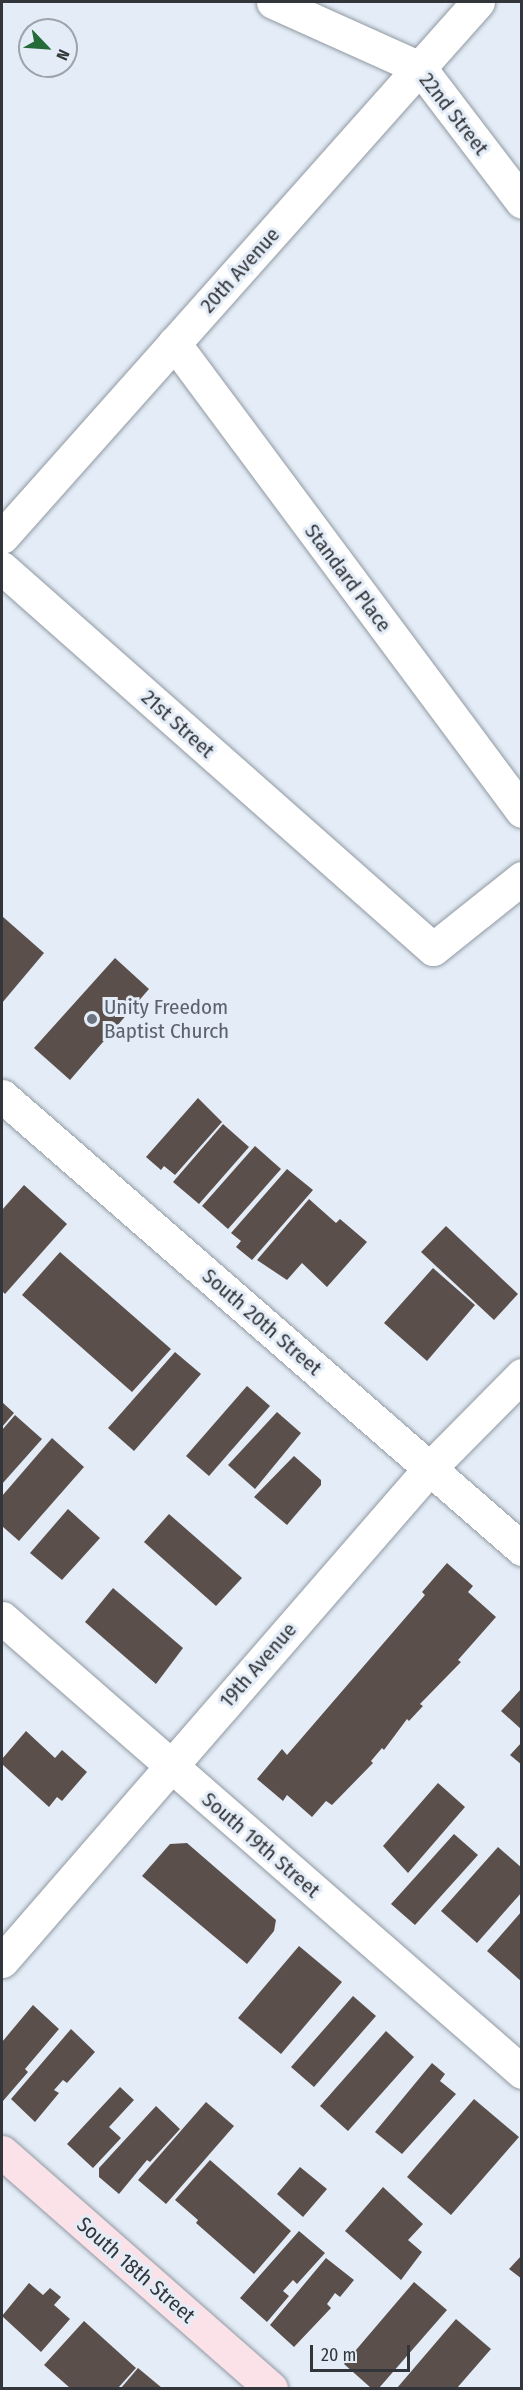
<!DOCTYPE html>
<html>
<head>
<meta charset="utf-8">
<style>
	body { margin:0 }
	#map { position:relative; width:523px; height:2390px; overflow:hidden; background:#e4edf7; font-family:"Fira Sans Condensed",sans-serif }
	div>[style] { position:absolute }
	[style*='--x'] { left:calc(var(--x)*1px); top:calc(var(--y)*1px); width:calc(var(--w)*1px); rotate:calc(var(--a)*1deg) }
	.building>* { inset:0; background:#5b4f4c }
	.roads { filter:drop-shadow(0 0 2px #9199a2) drop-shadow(0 0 2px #9199a2) }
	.street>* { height:33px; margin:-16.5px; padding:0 16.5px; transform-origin:16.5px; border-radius:16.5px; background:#fff }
	.secondary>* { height:33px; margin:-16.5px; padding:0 16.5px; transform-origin:16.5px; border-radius:16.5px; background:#fbe2e8 }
	.dots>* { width:16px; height:16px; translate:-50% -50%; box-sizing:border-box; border:3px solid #e4edf7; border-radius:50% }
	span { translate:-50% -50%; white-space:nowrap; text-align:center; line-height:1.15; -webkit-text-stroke:6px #e4edf7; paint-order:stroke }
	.street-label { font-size:21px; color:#323539 }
	.worship-label { font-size:21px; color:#5b616d }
	.left { translate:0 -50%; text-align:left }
	.frame { position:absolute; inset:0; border:3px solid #323539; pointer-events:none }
	.north { position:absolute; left:18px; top:18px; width:60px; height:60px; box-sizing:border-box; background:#e4edf7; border:2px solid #9da3ab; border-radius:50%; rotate:115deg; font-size:16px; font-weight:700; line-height:24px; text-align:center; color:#323539 }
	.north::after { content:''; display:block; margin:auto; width:21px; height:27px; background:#256b37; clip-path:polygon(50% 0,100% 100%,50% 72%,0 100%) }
	.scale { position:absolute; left:310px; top:2345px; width:100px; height:27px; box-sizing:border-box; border:3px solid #323539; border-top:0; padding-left:8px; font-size:18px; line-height:21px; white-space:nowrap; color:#323539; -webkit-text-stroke:4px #e4edf7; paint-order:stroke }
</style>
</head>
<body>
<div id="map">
	<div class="building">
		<i style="clip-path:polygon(2px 916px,44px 953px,2px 1003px)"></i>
		<i style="clip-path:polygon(115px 958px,149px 989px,70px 1080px,34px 1048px)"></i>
		<i style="clip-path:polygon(198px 1098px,222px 1122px,175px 1175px,164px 1166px,161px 1170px,146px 1157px)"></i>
		<i style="clip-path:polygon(223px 1124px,249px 1147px,199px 1204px,173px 1182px)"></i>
		<i style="clip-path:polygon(255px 1146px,281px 1169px,228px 1229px,202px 1206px)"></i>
		<i style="clip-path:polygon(287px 1169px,313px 1190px,252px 1260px,236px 1247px,241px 1241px,231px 1233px)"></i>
		<i style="clip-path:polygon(24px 1185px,67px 1224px,5px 1294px,2px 1291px,2px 1210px)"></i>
		<i style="clip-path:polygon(309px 1199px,336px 1223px,340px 1219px,367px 1242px,327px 1287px,302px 1263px,287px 1280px,257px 1260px)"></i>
		<i style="clip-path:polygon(446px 1226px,518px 1294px,494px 1320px,421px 1252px)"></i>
		<i style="clip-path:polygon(60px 1252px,171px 1349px,132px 1392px,22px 1295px)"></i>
		<i style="clip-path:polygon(433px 1268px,475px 1305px,427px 1361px,384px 1323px)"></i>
		<i style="clip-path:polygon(175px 1352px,201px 1374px,134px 1451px,108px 1428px)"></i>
		<i style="clip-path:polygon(247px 1386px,270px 1406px,209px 1476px,186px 1456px)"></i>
		<i style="clip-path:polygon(2px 1402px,14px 1413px,2px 1427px)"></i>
		<i style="clip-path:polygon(277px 1412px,301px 1433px,255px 1489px,228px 1465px)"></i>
		<i style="clip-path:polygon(15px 1415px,42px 1439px,2px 1484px,2px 1430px)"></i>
		<i style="clip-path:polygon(52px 1438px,84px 1467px,19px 1541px,2px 1526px,2px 1496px)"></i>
		<i style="clip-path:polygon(294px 1456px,321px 1480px,321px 1485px,287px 1525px,254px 1497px)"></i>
		<i style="clip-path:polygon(68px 1509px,100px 1538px,62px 1580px,30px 1553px)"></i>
		<i style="clip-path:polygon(169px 1514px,242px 1578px,216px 1606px,144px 1542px)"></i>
		<i style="clip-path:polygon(447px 1563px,473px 1586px,468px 1592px,496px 1617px,458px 1660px,461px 1662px,420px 1704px,423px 1706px,409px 1721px,407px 1719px,384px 1750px,382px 1748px,371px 1761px,373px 1763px,332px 1805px,326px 1801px,312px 1817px,287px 1795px,283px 1801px,257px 1779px,282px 1749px,287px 1755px,425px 1595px,422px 1592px)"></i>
		<i style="clip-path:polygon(113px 1588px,183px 1648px,156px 1684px,85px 1622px)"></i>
		<i style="clip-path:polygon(522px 1688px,522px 1730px,501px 1711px)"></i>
		<i style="clip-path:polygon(26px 1731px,55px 1758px,62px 1750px,87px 1772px,62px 1801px,57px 1797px,49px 1807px,2px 1764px,2px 1759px)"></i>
		<i style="clip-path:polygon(522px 1742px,522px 1765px,510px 1755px)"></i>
		<i style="clip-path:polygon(438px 1783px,465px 1807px,408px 1873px,383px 1846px)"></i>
		<i style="clip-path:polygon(454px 1834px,478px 1855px,415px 1925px,391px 1904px)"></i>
		<i style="clip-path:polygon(187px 1843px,276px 1920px,274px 1931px,247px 1964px,142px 1876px,170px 1844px)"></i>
		<i style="clip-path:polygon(498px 1847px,522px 1868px,522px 1892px,477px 1943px,441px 1911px)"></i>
		<i style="clip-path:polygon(522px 1911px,522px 1982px,487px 1951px)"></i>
		<i style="clip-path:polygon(299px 1946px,342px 1982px,281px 2054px,238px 2018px)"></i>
		<i style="clip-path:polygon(353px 1996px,376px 2016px,314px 2087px,291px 2067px)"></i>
		<i style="clip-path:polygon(33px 2005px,59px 2029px,25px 2069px,28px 2072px,3px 2101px,2px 2042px)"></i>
		<i style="clip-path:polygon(71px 2029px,95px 2052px,67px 2083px,63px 2080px,54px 2090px,59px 2093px,35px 2122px,11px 2099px)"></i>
		<i style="clip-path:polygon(386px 2031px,414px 2057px,348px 2131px,320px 2106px)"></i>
		<i style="clip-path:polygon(432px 2063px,445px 2074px,440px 2081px,456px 2094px,402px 2154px,375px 2132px)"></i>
		<i style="clip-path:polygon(120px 2087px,134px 2100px,109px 2127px,121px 2138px,93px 2168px,67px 2144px)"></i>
		<i style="clip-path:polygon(474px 2099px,519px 2137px,451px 2215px,407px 2177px)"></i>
		<i style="clip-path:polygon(206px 2102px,234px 2126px,166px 2204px,138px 2180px)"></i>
		<i style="clip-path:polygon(156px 2106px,180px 2129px,150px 2162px,147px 2160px,119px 2194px,99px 2177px,99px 2168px)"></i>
		<i style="clip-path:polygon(210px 2160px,291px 2231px,254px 2274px,196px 2223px,198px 2220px,175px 2200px)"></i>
		<i style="clip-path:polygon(300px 2167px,327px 2189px,303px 2217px,277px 2194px)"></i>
		<i style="clip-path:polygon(383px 2187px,423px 2224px,408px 2240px,422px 2252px,401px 2280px,345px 2231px)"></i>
		<i style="clip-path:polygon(299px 2231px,325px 2253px,297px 2284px,293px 2280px,283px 2291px,289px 2296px,267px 2322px,240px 2298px)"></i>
		<i style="clip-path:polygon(522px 2255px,522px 2279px,509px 2269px)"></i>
		<i style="clip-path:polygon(326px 2258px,354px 2280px,340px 2297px,335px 2293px,327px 2304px,331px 2308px,294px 2347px,270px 2325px)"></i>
		<i style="clip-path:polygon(414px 2282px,447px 2310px,379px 2388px,371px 2388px,344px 2364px)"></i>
		<i style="clip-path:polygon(29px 2283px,43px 2295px,50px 2288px,61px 2297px,54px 2305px,70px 2319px,41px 2352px,2px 2316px)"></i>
		<i style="clip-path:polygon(456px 2319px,491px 2349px,457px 2388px,397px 2388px)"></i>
		<i style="clip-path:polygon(84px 2321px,136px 2368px,118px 2388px,70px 2388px,44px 2365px)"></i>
		<i style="clip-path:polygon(138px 2368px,162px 2388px,121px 2388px)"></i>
	</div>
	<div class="roads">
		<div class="street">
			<i style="--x:273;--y:2;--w:161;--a:24.2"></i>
			<i style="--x:420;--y:68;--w:168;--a:52.7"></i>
			<i style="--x:174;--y:343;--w:583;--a:53.37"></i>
			<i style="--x:2;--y:537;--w:716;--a:-48.34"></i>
			<i style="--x:2;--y:568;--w:575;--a:41.48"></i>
			<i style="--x:433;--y:949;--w:114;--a:-38.6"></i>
			<i style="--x:2;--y:1096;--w:690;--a:41.06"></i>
			<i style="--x:2;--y:1618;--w:690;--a:41.12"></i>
			<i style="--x:2;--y:1961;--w:653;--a:-49.04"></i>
			<i style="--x:430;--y:1468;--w:131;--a:-45.3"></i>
		</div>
		<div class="secondary">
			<i style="--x:2;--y:2152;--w:358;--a:41.3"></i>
		</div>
	</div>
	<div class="dots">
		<i style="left:92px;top:1019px;background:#6b7280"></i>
	</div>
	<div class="street-label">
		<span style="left:454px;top:114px;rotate:52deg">22nd Street</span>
		<span style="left:240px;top:270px;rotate:-48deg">20th Avenue</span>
		<span style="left:348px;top:578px;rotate:53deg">Standard Place</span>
		<span style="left:178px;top:724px;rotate:42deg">21st Street</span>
		<span style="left:262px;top:1322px;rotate:41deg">South 20th Street</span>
		<span style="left:258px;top:1665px;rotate:-49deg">19th Avenue</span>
		<span style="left:261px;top:1845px;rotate:41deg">South 19th Street</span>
		<span style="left:136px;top:2270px;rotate:41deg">South 18th Street</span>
	</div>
	<div class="worship-label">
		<span class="left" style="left:104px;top:1019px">Unity Freedom<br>Baptist Church</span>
	</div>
	<div class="frame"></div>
	<div class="north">N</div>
	<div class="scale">20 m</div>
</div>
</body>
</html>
